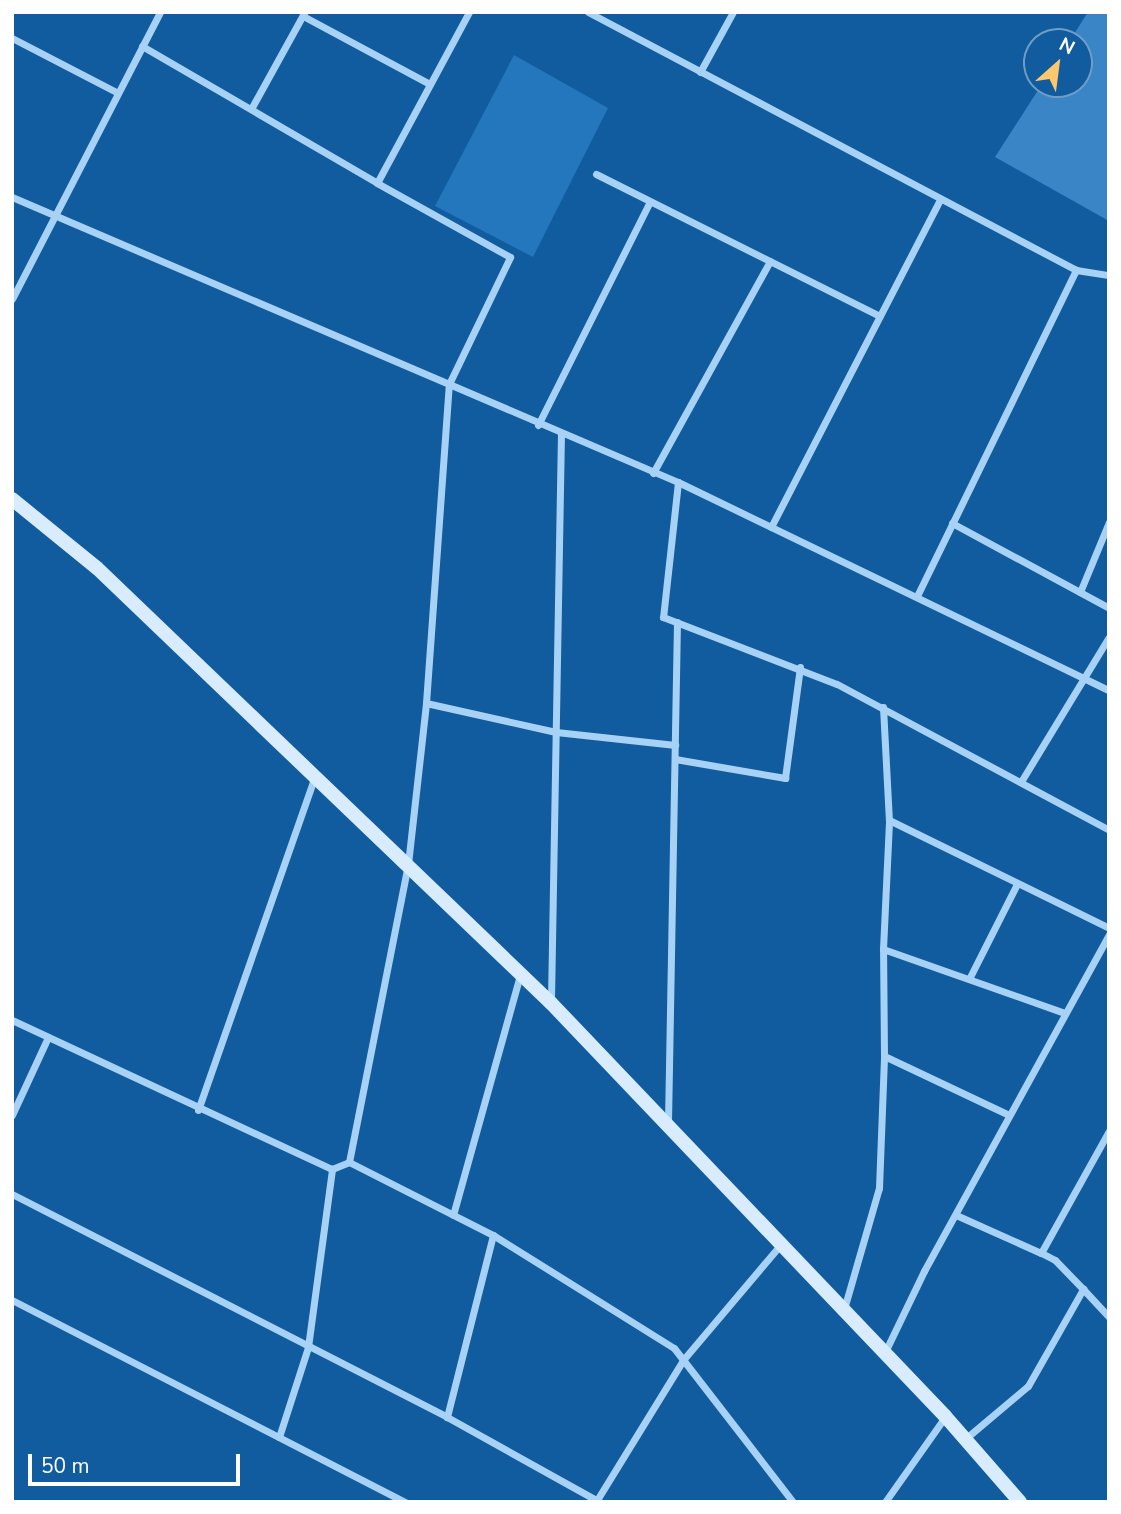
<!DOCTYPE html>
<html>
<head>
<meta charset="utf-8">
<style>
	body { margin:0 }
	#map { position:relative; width:1121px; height:1514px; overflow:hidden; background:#115c9f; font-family:"Nunito Sans",sans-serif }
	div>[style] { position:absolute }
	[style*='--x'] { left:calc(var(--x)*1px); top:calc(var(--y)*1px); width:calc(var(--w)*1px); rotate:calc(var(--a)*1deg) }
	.green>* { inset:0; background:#2476bd }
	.building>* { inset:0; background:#3a85c6 }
	.minor>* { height:7px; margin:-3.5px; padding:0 3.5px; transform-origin:3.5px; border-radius:3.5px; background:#a8d2f5 }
	.secondary>* { height:14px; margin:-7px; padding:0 7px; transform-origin:7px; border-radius:7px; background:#d8ecfe }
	span { translate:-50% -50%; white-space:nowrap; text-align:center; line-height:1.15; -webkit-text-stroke:5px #115c9f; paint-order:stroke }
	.frame { position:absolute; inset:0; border:14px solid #fff; pointer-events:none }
	.north { position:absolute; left:1023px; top:28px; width:70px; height:70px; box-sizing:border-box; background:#115c9f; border:2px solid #709dc5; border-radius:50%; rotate:28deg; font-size:19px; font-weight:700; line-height:28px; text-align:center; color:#fff }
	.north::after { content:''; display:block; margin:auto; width:24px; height:32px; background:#ffc76b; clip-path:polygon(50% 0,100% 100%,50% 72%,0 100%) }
	.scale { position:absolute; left:28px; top:1454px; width:212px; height:32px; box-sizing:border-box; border:4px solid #fff; border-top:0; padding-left:9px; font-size:21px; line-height:24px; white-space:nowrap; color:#fff; -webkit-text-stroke:5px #115c9f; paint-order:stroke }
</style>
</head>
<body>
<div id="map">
	<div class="green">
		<i style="clip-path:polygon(514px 55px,608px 108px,533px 257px,435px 206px)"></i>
	</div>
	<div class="building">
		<i style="clip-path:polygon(1088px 12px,1109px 12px,1109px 221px,995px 157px,1042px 84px,1079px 84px,1079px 42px,1069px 42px)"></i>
	</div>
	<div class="minor">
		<i style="--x:588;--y:12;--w:552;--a:27.86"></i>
		<i style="--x:1076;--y:270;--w:33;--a:9"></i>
		<i style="--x:303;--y:16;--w:144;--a:28.2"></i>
		<i style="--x:12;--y:38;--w:119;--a:27.4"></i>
		<i style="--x:142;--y:46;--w:272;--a:30.2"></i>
		<i style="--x:700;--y:72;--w:68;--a:-61.2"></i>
		<i style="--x:251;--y:109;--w:110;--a:-61.1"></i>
		<i style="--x:596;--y:174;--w:317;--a:26.6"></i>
		<i style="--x:12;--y:197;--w:724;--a:23.17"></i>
		<i style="--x:678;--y:482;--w:479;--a:25.8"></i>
		<i style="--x:12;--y:299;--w:323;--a:-62.7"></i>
		<i style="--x:538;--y:425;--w:248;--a:-63.4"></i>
		<i style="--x:653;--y:473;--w:242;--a:-61.1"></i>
		<i style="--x:678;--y:482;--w:136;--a:96.3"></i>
		<i style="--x:663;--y:617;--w:186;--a:21.1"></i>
		<i style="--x:837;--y:684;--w:309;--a:28.2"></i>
		<i style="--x:952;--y:523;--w:179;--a:28.4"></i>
		<i style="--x:771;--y:527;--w:369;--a:-62.7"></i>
		<i style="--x:1080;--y:592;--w:76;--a:-67.5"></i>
		<i style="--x:917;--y:596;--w:363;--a:-64"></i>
		<i style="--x:426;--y:703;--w:133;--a:12.6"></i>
		<i style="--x:556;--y:732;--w:120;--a:6.2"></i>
		<i style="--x:883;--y:707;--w:113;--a:87"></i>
		<i style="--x:889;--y:820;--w:245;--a:26.1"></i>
		<i style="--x:675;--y:759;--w:112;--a:9.8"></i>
		<i style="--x:785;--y:778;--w:112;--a:-82.3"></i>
		<i style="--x:1022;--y:780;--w:167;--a:-58.7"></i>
		<i style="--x:883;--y:949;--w:129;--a:-87.3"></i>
		<i style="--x:970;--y:977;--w:104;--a:-63.2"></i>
		<i style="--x:551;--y:1000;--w:566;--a:-88.99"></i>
		<i style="--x:12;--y:1020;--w:353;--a:25"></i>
		<i style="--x:332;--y:1169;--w:18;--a:-22"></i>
		<i style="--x:349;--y:1162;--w:304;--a:-78.8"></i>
		<i style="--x:408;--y:864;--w:162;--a:-83.6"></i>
		<i style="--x:426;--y:703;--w:320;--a:-85.9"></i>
		<i style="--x:449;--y:384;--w:141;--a:-64.3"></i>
		<i style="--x:510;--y:257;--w:152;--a:-150.9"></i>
		<i style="--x:377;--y:183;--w:194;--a:-61.7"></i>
		<i style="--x:198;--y:1110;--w:354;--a:-70.7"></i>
		<i style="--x:12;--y:1115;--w:86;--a:-65.2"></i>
		<i style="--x:1009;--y:1115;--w:138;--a:-154.7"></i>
		<i style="--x:884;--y:1056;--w:107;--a:-90.5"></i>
		<i style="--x:883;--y:949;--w:193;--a:19.4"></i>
		<i style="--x:668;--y:1122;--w:500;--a:-88.97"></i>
		<i style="--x:349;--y:1162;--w:161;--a:26.9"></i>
		<i style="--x:493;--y:1235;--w:188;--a:104.2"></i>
		<i style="--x:12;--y:1194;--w:489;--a:27.1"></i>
		<i style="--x:447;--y:1417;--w:175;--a:29.1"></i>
		<i style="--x:453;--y:1215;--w:249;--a:-74.4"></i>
		<i style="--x:956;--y:1215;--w:93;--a:24.1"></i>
		<i style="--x:493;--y:1235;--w:213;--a:32"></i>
		<i style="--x:674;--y:1348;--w:195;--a:52.3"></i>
		<i style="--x:1083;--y:1289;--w:40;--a:-134"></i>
		<i style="--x:1055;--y:1260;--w:16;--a:-153"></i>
		<i style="--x:1041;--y:1253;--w:140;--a:-60.9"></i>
		<i style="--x:12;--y:1300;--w:442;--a:27.2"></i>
		<i style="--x:844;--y:1309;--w:126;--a:-73.9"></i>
		<i style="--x:879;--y:1188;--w:132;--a:-87.8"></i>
		<i style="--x:885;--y:1352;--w:90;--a:-64.3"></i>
		<i style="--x:924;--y:1271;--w:384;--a:-61.2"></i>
		<i style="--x:279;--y:1437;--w:95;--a:-72.1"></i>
		<i style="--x:308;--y:1347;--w:180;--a:-82.3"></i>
		<i style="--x:965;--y:1439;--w:82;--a:-40.1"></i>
		<i style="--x:1028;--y:1386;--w:112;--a:-60.4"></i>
		<i style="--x:1083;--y:1289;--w:38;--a:47"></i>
		<i style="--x:597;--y:1500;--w:164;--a:-58.4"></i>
		<i style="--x:683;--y:1360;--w:152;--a:-49.8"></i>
		<i style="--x:885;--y:1502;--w:104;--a:-54.8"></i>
	</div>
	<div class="secondary">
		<i style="--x:12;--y:499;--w:109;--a:39.1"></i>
		<i style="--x:97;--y:568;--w:629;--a:43.78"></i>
		<i style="--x:551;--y:1003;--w:571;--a:46.35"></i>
		<i style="--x:945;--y:1416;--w:114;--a:48.9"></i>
	</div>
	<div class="frame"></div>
	<div class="north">N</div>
	<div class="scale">50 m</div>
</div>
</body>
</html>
